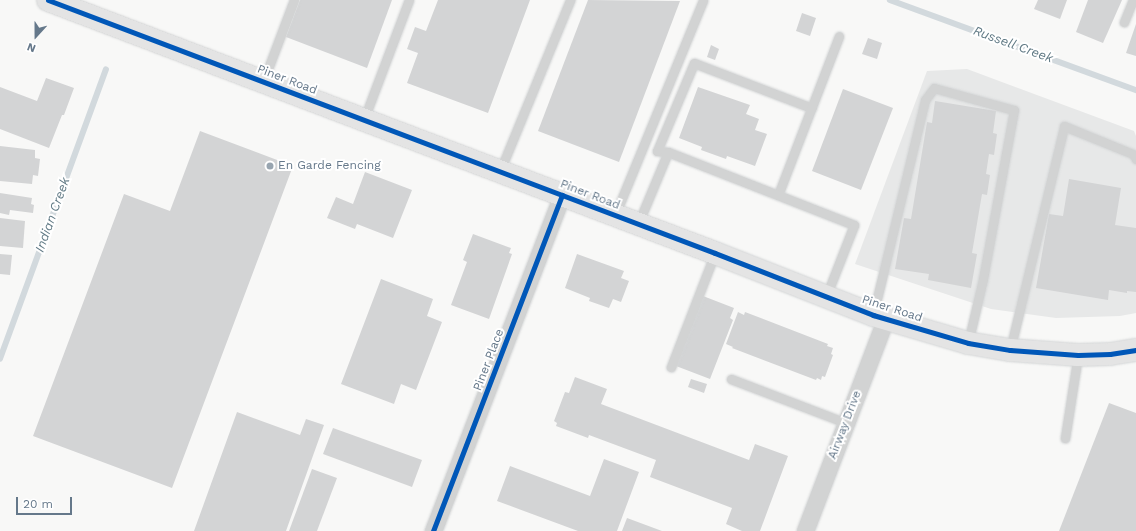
<!DOCTYPE html>
<html>
<head>
<meta charset="utf-8">
<style>
	body { margin:0 }
	#map { position:relative; width:1136px; height:531px; overflow:hidden; background:#f8f8f7; font-family:"Work Sans",sans-serif }
	div>[style] { position:absolute }
	[style*='--x'] { left:calc(var(--x)*1px); top:calc(var(--y)*1px); width:calc(var(--w)*1px); rotate:calc(var(--a)*1deg) }
	.built>* { inset:0; background:#e7e8e8 }
	.stream>* { height:5.5px; margin:-2.75px; padding:0 2.75px; transform-origin:2.75px; border-radius:2.75px; background:#d2d9dd }
	.building>* { inset:0; background:#d3d4d5 }
	.roads { filter:drop-shadow(0 0 1px #d3d5d6) drop-shadow(0 0 1px #d3d5d6) }
	.service>* { height:9px; margin:-4.5px; padding:0 4.5px; transform-origin:4.5px; border-radius:4.5px; background:#d2d3d3 }
	.minor>* { height:17px; margin:-8.5px; padding:0 8.5px; transform-origin:8.5px; border-radius:8.5px; background:#d2d3d3 }
	.secondary>* { height:22px; margin:-11px; padding:0 11px; transform-origin:11px; border-radius:11px; background:#e4e4e4 }
	.cycleway>* { height:5px; margin:-2.5px; padding:0 2.5px; transform-origin:2.5px; border-radius:2.5px; background:#0057b8 }
	.dots>* { width:11px; height:11px; translate:-50% -50%; box-sizing:border-box; border:2px solid #fff; border-radius:50% }
	span { translate:-50% -50%; white-space:nowrap; text-align:center; line-height:1.15; -webkit-text-stroke:4px #fff; paint-order:stroke }
	.street-label { font-size:12px; color:#65788a }
	.poi-label { font-size:12px; color:#65788a }
	.left { translate:0 -50%; text-align:left }
	.water-label { font-size:13px; color:#617a85; font-style:italic }
	.north { position:absolute; left:16px; top:16px; width:40px; height:40px; -webkit-text-stroke:3px #fff; paint-order:stroke; rotate:201deg; font-size:11px; font-weight:700; line-height:16px; text-align:center; color:#65788a }
	.north::after { content:''; display:block; margin:auto; width:14px; height:18px; background:#65788a; clip-path:polygon(50% 0,100% 100%,50% 72%,0 100%) }
	.scale { position:absolute; left:16px; top:497px; width:56px; height:18px; box-sizing:border-box; border:2px solid #65788a; border-top:0; padding-left:5px; font-size:12px; line-height:14px; white-space:nowrap; color:#65788a; -webkit-text-stroke:3px #fff; paint-order:stroke }
</style>
</head>
<body>
<div id="map">
	<div class="built">
		<i style="clip-path:polygon(967px 69px,1134px 131px,1136px 136px,1136px 313px,1120px 316px,1056px 318px,991px 309px,855px 264px,927px 71px)"></i>
	</div>
	<div class="stream">
		<i style="--x:890;--y:0;--w:262;--a:20.1"></i>
		<i style="--x:0;--y:359;--w:308;--a:-69.9"></i>
	</div>
	<div class="building">
		<i style="clip-path:polygon(300px 0,392px 0,367px 68px,286px 37px)"></i>
		<i style="clip-path:polygon(438px 0,530px 0,488px 113px,407px 83px,418px 53px,407px 49px,415px 27px,426px 31px)"></i>
		<i style="clip-path:polygon(588px 0,680px 1px,619px 162px,538px 131px)"></i>
		<i style="clip-path:polygon(1038px 0,1067px 0,1060px 19px,1034px 9px)"></i>
		<i style="clip-path:polygon(1088px 0,1122px 0,1103px 43px,1076px 32px)"></i>
		<i style="clip-path:polygon(802px 13px,816px 18px,810px 36px,796px 31px)"></i>
		<i style="clip-path:polygon(1136px 24px,1136px 56px,1126px 53px)"></i>
		<i style="clip-path:polygon(868px 38px,882px 43px,877px 59px,862px 54px)"></i>
		<i style="clip-path:polygon(711px 45px,719px 49px,715px 60px,707px 57px)"></i>
		<i style="clip-path:polygon(46px 78px,74px 88px,64px 115px,62px 115px,49px 148px,0 129px,0 87px,37px 101px)"></i>
		<i style="clip-path:polygon(698px 87px,750px 105px,746px 114px,759px 119px,755px 130px,767px 134px,755px 166px,727px 156px,726px 159px,701px 150px,702px 147px,679px 138px)"></i>
		<i style="clip-path:polygon(843px 89px,893px 108px,861px 190px,812px 171px)"></i>
		<i style="clip-path:polygon(935px 101px,996px 111px,993px 133px,997px 134px,994px 155px,989px 154px,986px 174px,990px 175px,987px 195px,982px 194px,972px 253px,977px 254px,971px 288px,928px 280px,929px 274px,895px 269px,904px 218px,911px 219px,927px 122px,932px 123px)"></i>
		<i style="clip-path:polygon(200px 131px,293px 166px,172px 488px,33px 436px,124px 194px,170px 211px)"></i>
		<i style="clip-path:polygon(0 146px,35px 150px,35px 158px,40px 159px,38px 176px,33px 175px,32px 184px,0 181px)"></i>
		<i style="clip-path:polygon(365px 172px,412px 190px,393px 238px,357px 224px,355px 229px,327px 218px,336px 197px,353px 204px)"></i>
		<i style="clip-path:polygon(1069px 179px,1121px 188px,1115px 225px,1136px 228px,1136px 292px,1127px 291px,1127px 293px,1109px 290px,1108px 300px,1036px 288px,1049px 214px,1063px 216px)"></i>
		<i style="clip-path:polygon(0 193px,32px 198px,31px 204px,34px 205px,33px 213px,10px 210px,9px 215px,0 213px)"></i>
		<i style="clip-path:polygon(0 218px,25px 221px,23px 248px,0 246px)"></i>
		<i style="clip-path:polygon(473px 234px,511px 248px,509px 253px,512px 254px,489px 319px,451px 305px,467px 262px,463px 260px)"></i>
		<i style="clip-path:polygon(0 254px,12px 255px,10px 275px,0 274px)"></i>
		<i style="clip-path:polygon(577px 254px,624px 271px,621px 278px,629px 281px,621px 302px,613px 299px,609px 308px,589px 301px,590px 298px,565px 288px)"></i>
		<i style="clip-path:polygon(381px 279px,433px 299px,427px 316px,442px 322px,416px 390px,401px 384px,394px 404px,341px 384px)"></i>
		<i style="clip-path:polygon(703px 296px,734px 308px,730px 318px,733px 320px,710px 379px,676px 366px)"></i>
		<i style="clip-path:polygon(738px 312px,744px 315px,745px 312px,828px 344px,827px 346px,833px 348px,831px 354px,833px 355px,825px 377px,822px 376px,821px 380px,817px 378px,816px 380px,732px 348px,733px 347px,726px 344px)"></i>
		<i style="clip-path:polygon(575px 377px,607px 389px,601px 404px,749px 460px,755px 444px,788px 456px,760px 531px,742px 531px,726px 524px,732px 508px,650px 477px,656px 460px,589px 435px,588px 438px,556px 426px,557px 423px,554px 421px,565px 392px,569px 393px)"></i>
		<i style="clip-path:polygon(691px 379px,707px 384px,704px 393px,688px 387px)"></i>
		<i style="clip-path:polygon(1109px 403px,1136px 413px,1136px 531px,1059px 531px)"></i>
		<i style="clip-path:polygon(237px 412px,300px 435px,306px 419px,324px 425px,286px 531px,194px 531px)"></i>
		<i style="clip-path:polygon(333px 428px,422px 460px,412px 487px,323px 454px)"></i>
		<i style="clip-path:polygon(604px 459px,639px 472px,617px 531px,578px 531px,497px 501px,510px 466px,590px 496px)"></i>
		<i style="clip-path:polygon(312px 469px,337px 478px,317px 531px,289px 531px)"></i>
		<i style="clip-path:polygon(627px 518px,662px 531px,622px 531px)"></i>
	</div>
	<div class="roads">
		<div class="service">
			<i style="--x:1124;--y:22;--w:24;--a:-68"></i>
			<i style="--x:263;--y:82;--w:88;--a:-69.3"></i>
			<i style="--x:364;--y:119;--w:127;--a:-69.3"></i>
			<i style="--x:668;--y:152;--w:11;--a:-175"></i>
			<i style="--x:657;--y:151;--w:95;--a:-67.2"></i>
			<i style="--x:694;--y:63;--w:126;--a:20.9"></i>
			<i style="--x:500;--y:171;--w:185;--a:-67.7"></i>
			<i style="--x:778;--y:195;--w:170;--a:-69"></i>
			<i style="--x:615;--y:215;--w:232;--a:-67.7"></i>
			<i style="--x:638;--y:224;--w:78;--a:-67.4"></i>
			<i style="--x:668;--y:152;--w:200;--a:21.4"></i>
			<i style="--x:854;--y:225;--w:77;--a:111.3"></i>
			<i style="--x:873;--y:315;--w:221;--a:-76.4"></i>
			<i style="--x:925;--y:100;--w:15;--a:-53"></i>
			<i style="--x:934;--y:88;--w:83;--a:15.4"></i>
			<i style="--x:1014;--y:110;--w:172;--a:100.4"></i>
			<i style="--x:983;--y:279;--w:66;--a:103.2"></i>
			<i style="--x:1010;--y:350;--w:230;--a:-76.4"></i>
			<i style="--x:1064;--y:126;--w:74;--a:22.1"></i>
			<i style="--x:1133;--y:154;--w:6;--a:59"></i>
			<i style="--x:671;--y:367;--w:122;--a:-68.9"></i>
			<i style="--x:731;--y:379;--w:123;--a:20.9"></i>
			<i style="--x:1065;--y:438;--w:84;--a:-81.1"></i>
		</div>
		<div class="minor">
			<i style="--x:433;--y:531;--w:360;--a:-69"></i>
			<i style="--x:805;--y:531;--w:228;--a:-69.2"></i>
		</div>
		<div class="secondary">
			<i style="--x:48;--y:0;--w:713;--a:20.77"></i>
			<i style="--x:715;--y:253;--w:170;--a:21.4"></i>
			<i style="--x:873;--y:315;--w:99;--a:16.4"></i>
			<i style="--x:968;--y:343;--w:43;--a:9.5"></i>
			<i style="--x:1010;--y:350;--w:68;--a:4.2"></i>
			<i style="--x:1078;--y:355;--w:32;--a:-2"></i>
			<i style="--x:1110;--y:354;--w:26;--a:-9"></i>
		</div>
	</div>
	<div class="cycleway">
		<i style="--x:48;--y:0;--w:713;--a:20.77"></i>
		<i style="--x:715;--y:253;--w:170;--a:21.4"></i>
		<i style="--x:873;--y:315;--w:99;--a:16.4"></i>
		<i style="--x:968;--y:343;--w:43;--a:9.5"></i>
		<i style="--x:1010;--y:350;--w:68;--a:4.2"></i>
		<i style="--x:1078;--y:355;--w:32;--a:-2"></i>
		<i style="--x:1110;--y:354;--w:26;--a:-9"></i>
		<i style="--x:433;--y:531;--w:360;--a:-69"></i>
	</div>
	<div class="dots">
		<i style="left:270px;top:166px;background:#98a5b0"></i>
	</div>
	<div class="street-label">
		<span style="left:287px;top:80px;rotate:21deg">Piner Road</span>
		<span style="left:590px;top:195px;rotate:21deg">Piner Road</span>
		<span style="left:892px;top:309px;rotate:18deg">Piner Road</span>
		<span style="left:489px;top:360px;rotate:-69deg">Piner Place</span>
		<span style="left:845px;top:425px;rotate:-69deg">Airway Drive</span>
	</div>
	<div class="poi-label">
		<span class="left" style="left:278px;top:166px">En Garde Fencing</span>
	</div>
	<div class="water-label">
		<span style="left:1013px;top:45px;rotate:20deg">Russell Creek</span>
		<span style="left:53px;top:215px;rotate:-70deg">Indian Creek</span>
	</div>
	<div class="north">N</div>
	<div class="scale">20 m</div>
</div>
</body>
</html>
